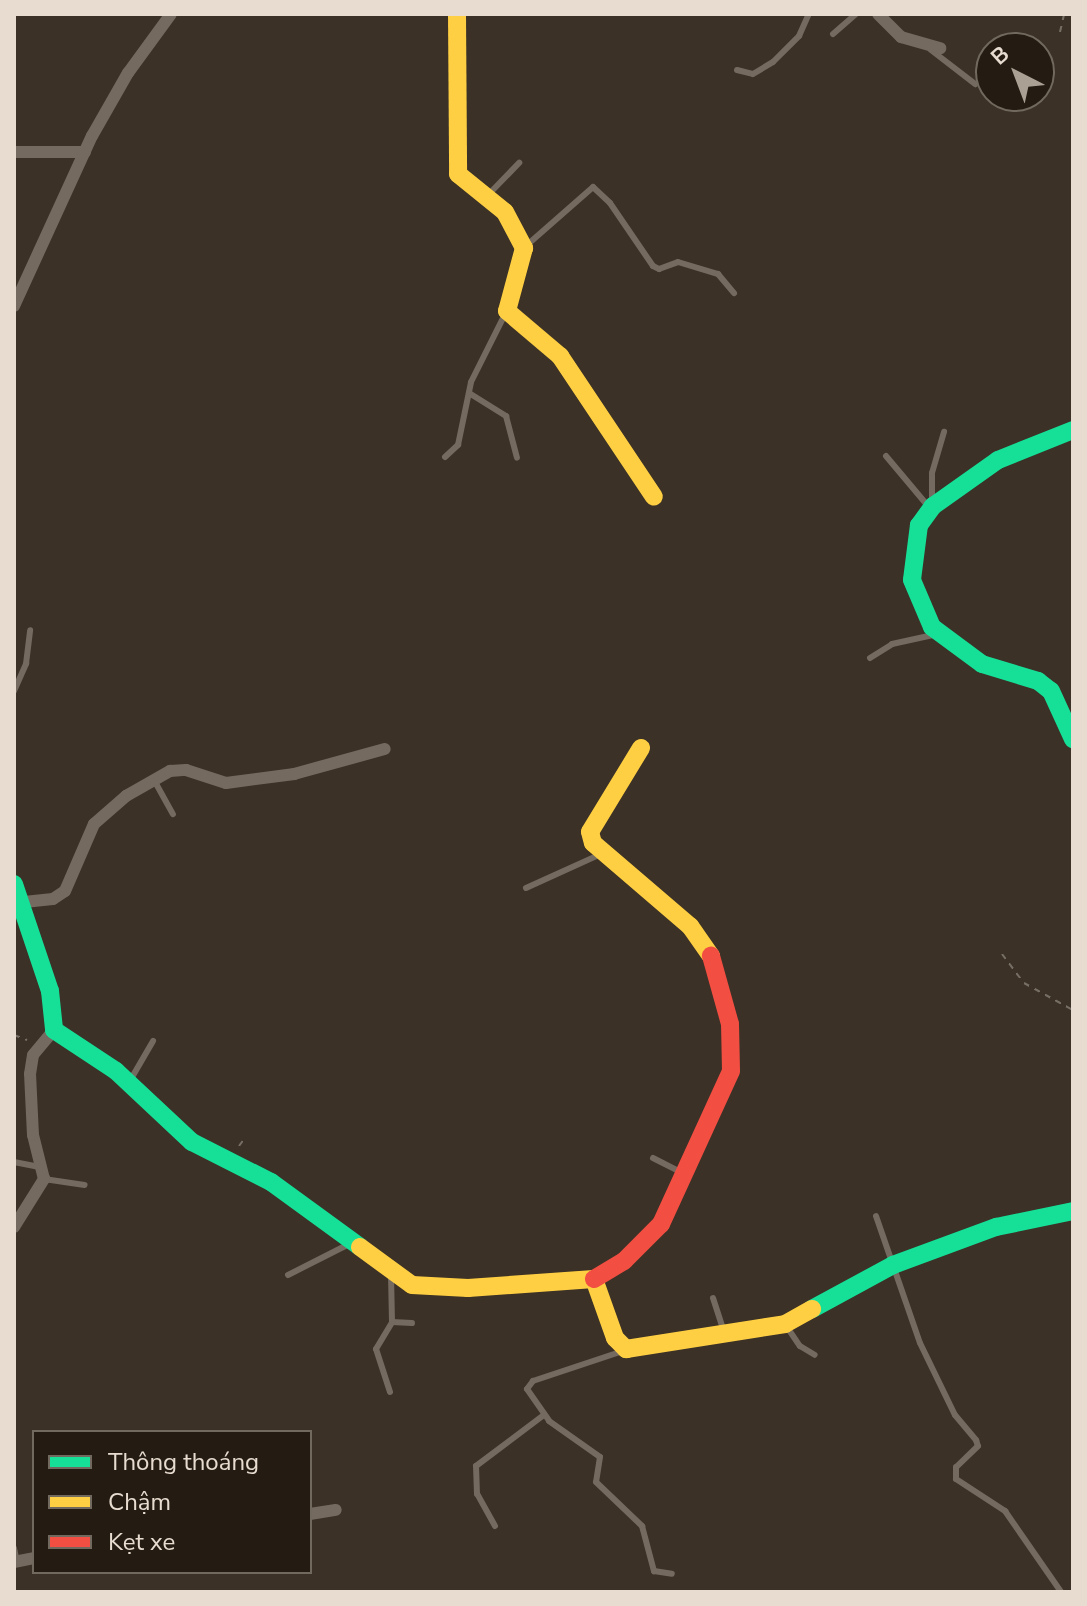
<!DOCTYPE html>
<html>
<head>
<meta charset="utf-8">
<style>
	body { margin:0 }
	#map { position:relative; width:1087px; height:1606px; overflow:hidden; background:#3b3126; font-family:"Nunito Sans",sans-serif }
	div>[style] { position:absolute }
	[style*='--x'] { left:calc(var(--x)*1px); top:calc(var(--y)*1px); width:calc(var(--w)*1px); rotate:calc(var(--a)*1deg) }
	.path>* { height:2px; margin-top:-1px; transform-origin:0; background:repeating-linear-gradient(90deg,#776f66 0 6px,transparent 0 12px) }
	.lane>* { height:6px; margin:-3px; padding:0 3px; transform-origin:3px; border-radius:3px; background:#746a5f }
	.street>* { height:12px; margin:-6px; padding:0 6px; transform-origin:6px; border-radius:6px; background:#746a5f }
	.fast>* { height:18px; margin:-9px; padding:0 9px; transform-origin:9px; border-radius:9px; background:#16e098 }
	.slow>* { height:18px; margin:-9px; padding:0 9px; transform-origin:9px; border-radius:9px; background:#ffcf43 }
	.jam>* { height:18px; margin:-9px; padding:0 9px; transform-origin:9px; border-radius:9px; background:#f24e42 }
	span { translate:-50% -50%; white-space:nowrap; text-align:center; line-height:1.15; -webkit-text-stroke:8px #241c12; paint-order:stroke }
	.frame { position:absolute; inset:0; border:16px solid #e8dcd0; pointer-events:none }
	.legend { position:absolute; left:32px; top:1430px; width:280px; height:144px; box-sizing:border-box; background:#241c12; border:2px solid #72695e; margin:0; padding:10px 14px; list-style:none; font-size:24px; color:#e8dcd0 }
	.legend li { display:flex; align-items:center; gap:16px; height:40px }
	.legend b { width:40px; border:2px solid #72695e }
	.north { position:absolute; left:975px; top:32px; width:80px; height:80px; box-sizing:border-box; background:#241c12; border:2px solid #72695e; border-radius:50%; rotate:318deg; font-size:22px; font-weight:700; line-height:32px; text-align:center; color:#e8dcd0 }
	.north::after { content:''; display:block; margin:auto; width:28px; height:36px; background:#aba094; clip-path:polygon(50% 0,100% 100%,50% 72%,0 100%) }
</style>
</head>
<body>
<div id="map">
	<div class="path">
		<i style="--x:1060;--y:32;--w:18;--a:-77"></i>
		<i style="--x:1002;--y:954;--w:36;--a:53"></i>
		<i style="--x:1024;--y:983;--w:56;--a:28.9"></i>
		<i style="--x:14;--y:1035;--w:14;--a:21"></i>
		<i style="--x:239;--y:1146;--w:9;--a:-54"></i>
	</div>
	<div class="lane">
		<i style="--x:833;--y:34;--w:30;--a:-41"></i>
		<i style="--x:931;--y:50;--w:56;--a:37.7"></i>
		<i style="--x:737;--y:70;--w:16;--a:14"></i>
		<i style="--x:753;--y:74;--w:23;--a:-31"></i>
		<i style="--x:773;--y:62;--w:37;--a:-45"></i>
		<i style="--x:799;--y:36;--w:24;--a:-66"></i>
		<i style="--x:488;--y:195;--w:45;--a:-45.9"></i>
		<i style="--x:527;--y:245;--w:88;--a:-41.3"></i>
		<i style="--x:593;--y:187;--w:23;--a:43"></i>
		<i style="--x:610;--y:203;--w:76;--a:55.7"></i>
		<i style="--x:653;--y:266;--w:7;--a:27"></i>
		<i style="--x:659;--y:269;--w:20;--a:-20"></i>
		<i style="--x:678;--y:262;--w:42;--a:16.7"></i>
		<i style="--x:718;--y:274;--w:25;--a:50"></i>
		<i style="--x:469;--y:393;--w:44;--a:31.9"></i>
		<i style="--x:506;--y:416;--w:43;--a:75.3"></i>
		<i style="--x:886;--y:456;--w:65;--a:50"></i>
		<i style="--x:445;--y:457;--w:18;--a:-43"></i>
		<i style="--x:458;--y:445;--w:64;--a:-78.3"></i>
		<i style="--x:471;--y:382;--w:76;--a:-63.4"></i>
		<i style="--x:932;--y:503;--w:30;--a:-90"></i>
		<i style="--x:932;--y:473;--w:43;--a:-73.7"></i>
		<i style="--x:870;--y:658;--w:26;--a:-32"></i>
		<i style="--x:892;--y:644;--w:42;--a:-12.4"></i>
		<i style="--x:14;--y:691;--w:30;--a:-66"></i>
		<i style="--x:26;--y:664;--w:34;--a:-83"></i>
		<i style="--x:154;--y:780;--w:39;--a:61"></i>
		<i style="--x:526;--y:888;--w:82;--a:-24.4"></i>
		<i style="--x:131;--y:1079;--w:44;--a:-59.9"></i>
		<i style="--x:653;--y:1158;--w:34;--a:27"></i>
		<i style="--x:14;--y:1162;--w:26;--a:11"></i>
		<i style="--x:44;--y:1179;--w:41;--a:8.3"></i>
		<i style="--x:876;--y:1216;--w:134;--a:70.9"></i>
		<i style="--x:920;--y:1343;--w:80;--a:64.1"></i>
		<i style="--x:955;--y:1415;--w:33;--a:50"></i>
		<i style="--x:976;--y:1440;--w:6;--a:72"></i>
		<i style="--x:978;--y:1446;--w:30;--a:136"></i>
		<i style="--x:956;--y:1467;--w:12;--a:90"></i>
		<i style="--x:956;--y:1479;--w:59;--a:33.1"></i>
		<i style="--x:1005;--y:1511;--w:98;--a:55.3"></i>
		<i style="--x:288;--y:1275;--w:68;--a:-26.9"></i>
		<i style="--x:713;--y:1298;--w:36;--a:72"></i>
		<i style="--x:392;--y:1322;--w:20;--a:3"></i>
		<i style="--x:787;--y:1327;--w:23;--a:56"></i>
		<i style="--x:800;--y:1346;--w:17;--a:31"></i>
		<i style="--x:623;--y:1351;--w:95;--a:161.6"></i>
		<i style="--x:533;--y:1381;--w:10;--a:127"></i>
		<i style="--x:527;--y:1389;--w:39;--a:55"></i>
		<i style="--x:549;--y:1421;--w:62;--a:35.2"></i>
		<i style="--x:600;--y:1457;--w:25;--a:99"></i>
		<i style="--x:596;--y:1482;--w:64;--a:43.7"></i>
		<i style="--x:642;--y:1526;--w:47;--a:75.1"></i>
		<i style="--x:654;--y:1571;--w:18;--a:9"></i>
		<i style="--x:390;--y:1392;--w:45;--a:-108"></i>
		<i style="--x:376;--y:1349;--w:31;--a:-59"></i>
		<i style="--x:392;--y:1322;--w:46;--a:-91.2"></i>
		<i style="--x:495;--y:1526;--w:37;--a:-119"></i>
		<i style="--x:477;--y:1494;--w:28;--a:-92"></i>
		<i style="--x:476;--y:1466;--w:85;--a:-36.9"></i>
		<i style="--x:14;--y:1548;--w:14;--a:78"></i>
	</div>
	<div class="street">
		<i style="--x:878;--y:14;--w:33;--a:45"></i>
		<i style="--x:901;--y:37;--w:41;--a:15.8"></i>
		<i style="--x:14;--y:152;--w:71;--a:0"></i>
		<i style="--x:14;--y:306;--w:187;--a:-65.4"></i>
		<i style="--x:92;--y:136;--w:73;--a:-60.3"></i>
		<i style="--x:128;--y:73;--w:73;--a:-53.9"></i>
		<i style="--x:24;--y:902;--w:29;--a:-6"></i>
		<i style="--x:53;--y:899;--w:14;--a:-34"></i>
		<i style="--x:65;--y:891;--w:73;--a:-66.6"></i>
		<i style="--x:94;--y:824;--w:43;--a:-41.2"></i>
		<i style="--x:126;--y:796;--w:51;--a:-29.6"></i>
		<i style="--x:170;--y:771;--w:16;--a:-4"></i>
		<i style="--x:186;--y:770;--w:42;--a:18"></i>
		<i style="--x:226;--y:783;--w:69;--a:-7.5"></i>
		<i style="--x:294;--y:774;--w:94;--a:-15.4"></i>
		<i style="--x:14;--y:1227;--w:57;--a:-58"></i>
		<i style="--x:44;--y:1179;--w:45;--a:-104"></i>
		<i style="--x:33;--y:1135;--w:61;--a:-92.8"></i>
		<i style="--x:30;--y:1074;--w:19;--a:-81"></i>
		<i style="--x:33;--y:1055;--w:33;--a:-50"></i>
		<i style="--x:310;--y:1514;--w:26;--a:-9"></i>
		<i style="--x:14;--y:1562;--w:20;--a:-11"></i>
	</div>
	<div class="fast">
		<i style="--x:1073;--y:430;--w:81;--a:158.2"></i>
		<i style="--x:998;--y:460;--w:80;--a:144.7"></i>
		<i style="--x:933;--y:506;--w:24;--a:126"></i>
		<i style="--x:919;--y:525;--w:55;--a:97.3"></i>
		<i style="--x:912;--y:580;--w:51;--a:66.9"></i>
		<i style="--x:932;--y:627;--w:62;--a:36.5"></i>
		<i style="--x:982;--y:664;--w:59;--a:16.9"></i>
		<i style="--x:1038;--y:681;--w:16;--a:38"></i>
		<i style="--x:1051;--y:691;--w:53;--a:65.4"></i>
		<i style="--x:14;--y:884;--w:113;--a:71.4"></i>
		<i style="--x:50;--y:991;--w:39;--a:84"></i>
		<i style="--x:54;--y:1030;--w:74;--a:33.5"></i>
		<i style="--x:116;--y:1071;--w:104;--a:43.1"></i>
		<i style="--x:192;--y:1142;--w:89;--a:26.9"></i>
		<i style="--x:271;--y:1182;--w:110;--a:36.1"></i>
		<i style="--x:812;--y:1309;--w:92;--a:-28.5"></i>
		<i style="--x:893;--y:1265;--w:110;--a:-20.3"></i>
		<i style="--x:996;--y:1227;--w:79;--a:-11.7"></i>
	</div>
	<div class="slow">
		<i style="--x:457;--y:14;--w:160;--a:89.6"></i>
		<i style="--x:458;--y:174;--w:60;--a:39"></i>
		<i style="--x:505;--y:212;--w:41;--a:62.2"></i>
		<i style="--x:524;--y:248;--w:65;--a:105.1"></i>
		<i style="--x:507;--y:311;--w:70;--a:40.3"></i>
		<i style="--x:560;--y:356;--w:169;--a:56.3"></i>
		<i style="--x:641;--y:748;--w:98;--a:121.3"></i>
		<i style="--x:590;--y:832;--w:11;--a:75"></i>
		<i style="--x:593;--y:843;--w:128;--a:40.6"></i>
		<i style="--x:690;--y:926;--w:37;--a:55"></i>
		<i style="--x:360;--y:1247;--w:64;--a:36.2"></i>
		<i style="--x:412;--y:1285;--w:56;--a:3.1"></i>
		<i style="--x:468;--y:1288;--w:126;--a:-4.1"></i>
		<i style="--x:594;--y:1279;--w:63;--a:70.4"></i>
		<i style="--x:615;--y:1338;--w:16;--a:45"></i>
		<i style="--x:626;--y:1349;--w:161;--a:-8.9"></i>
		<i style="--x:785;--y:1324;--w:31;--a:-29"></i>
	</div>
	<div class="jam">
		<i style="--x:594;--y:1279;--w:35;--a:-31"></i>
		<i style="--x:624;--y:1261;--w:52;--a:-45"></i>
		<i style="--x:661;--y:1224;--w:168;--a:-65.4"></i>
		<i style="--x:731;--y:1071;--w:47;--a:-91.2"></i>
		<i style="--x:730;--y:1024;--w:71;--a:-105.6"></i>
	</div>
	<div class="frame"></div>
	<ul class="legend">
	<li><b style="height:10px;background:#16e098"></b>Thông thoáng</li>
	<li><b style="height:10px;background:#ffcf43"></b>Chậm</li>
	<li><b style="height:10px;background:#f24e42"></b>Kẹt xe</li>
	</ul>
	<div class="north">B</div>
</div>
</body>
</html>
